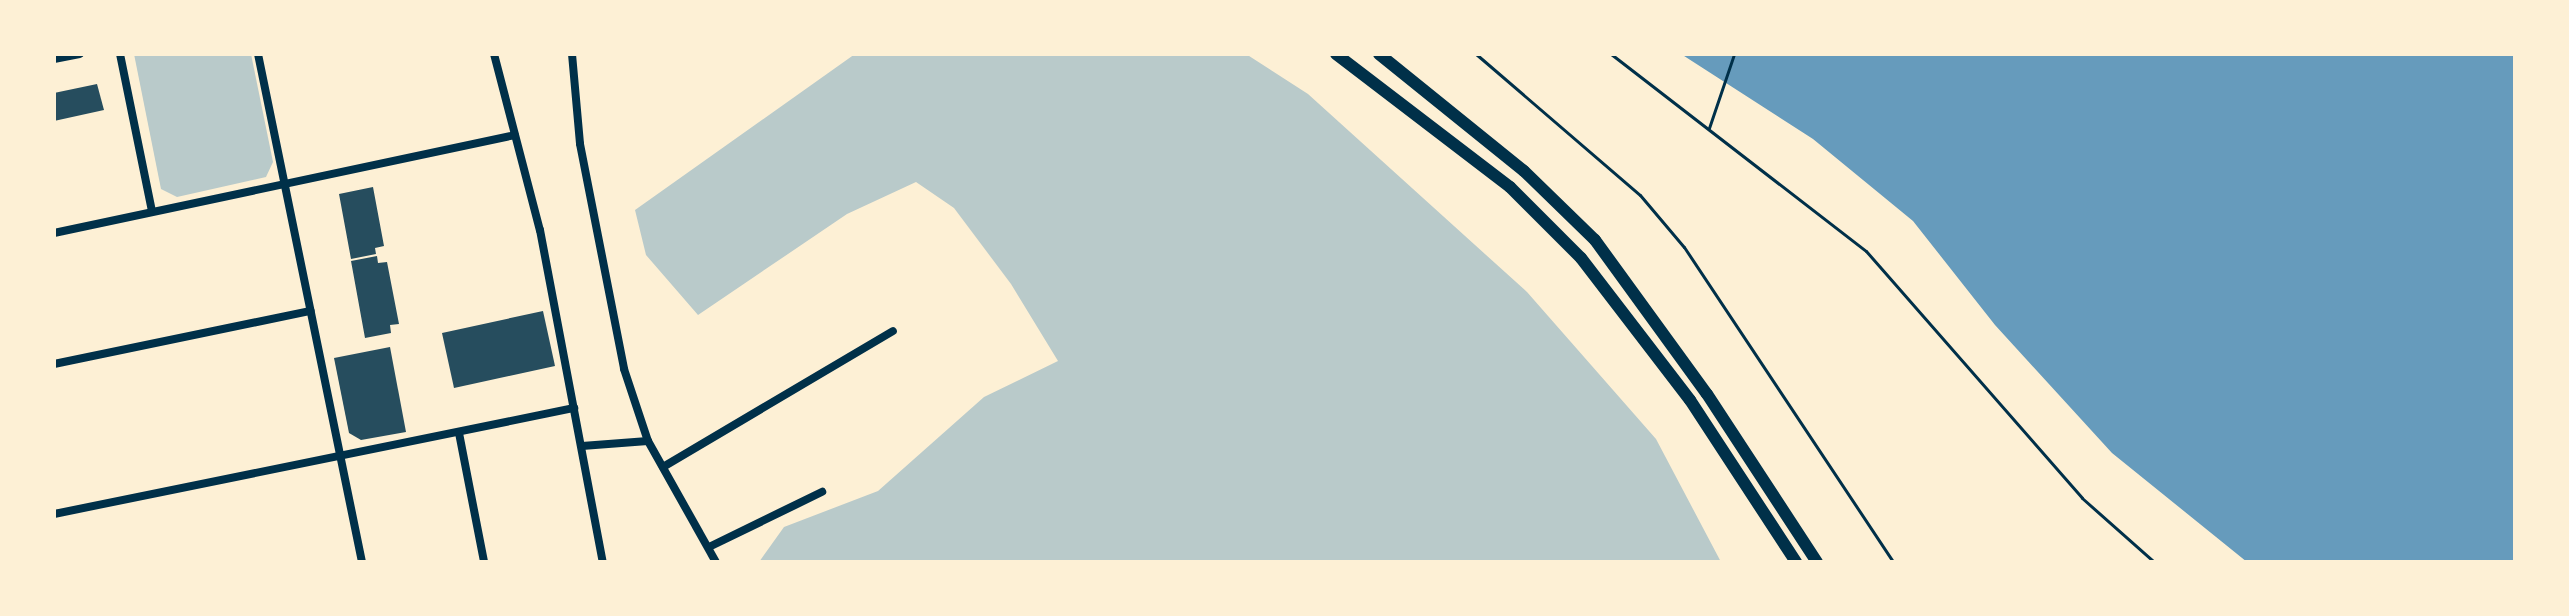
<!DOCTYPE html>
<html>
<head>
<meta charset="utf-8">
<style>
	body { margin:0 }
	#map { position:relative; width:2569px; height:616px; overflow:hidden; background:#fdf0d5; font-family:Signika,sans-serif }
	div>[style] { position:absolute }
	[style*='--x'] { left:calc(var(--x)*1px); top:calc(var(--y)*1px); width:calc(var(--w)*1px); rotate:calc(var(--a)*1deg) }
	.green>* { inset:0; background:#b9caca }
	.water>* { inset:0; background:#669bbc }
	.building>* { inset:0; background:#264d5e }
	.path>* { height:3px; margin:-1.5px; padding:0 1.5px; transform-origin:1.5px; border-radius:1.5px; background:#003049 }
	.minor>* { height:8px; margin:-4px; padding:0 4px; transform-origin:4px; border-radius:4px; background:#003049 }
	.tertiary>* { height:12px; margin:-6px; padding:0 6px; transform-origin:6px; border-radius:6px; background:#003049 }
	span { translate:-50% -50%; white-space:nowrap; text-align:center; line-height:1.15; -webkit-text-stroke:7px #fdf0d5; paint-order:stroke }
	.frame { position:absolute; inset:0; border:56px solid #fdf0d5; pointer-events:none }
</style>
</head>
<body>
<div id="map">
	<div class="green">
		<i style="clip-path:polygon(134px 54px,251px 54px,273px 162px,266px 177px,177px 197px,161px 189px)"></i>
		<i style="clip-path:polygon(855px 54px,1246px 54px,1308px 94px,1527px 292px,1656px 439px,1721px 562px,759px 562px,784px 527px,878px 491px,984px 397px,1058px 361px,1011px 284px,954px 208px,916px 182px,847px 214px,698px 315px,646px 255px,635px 210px)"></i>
	</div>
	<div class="water">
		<i style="clip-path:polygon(1681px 54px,2515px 54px,2515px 562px,2247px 562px,2112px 453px,1995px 325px,1913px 221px,1813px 139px)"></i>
	</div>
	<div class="building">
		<i style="clip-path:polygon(97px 84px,104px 110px,54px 121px,54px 93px)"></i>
		<i style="clip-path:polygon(373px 187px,384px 246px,375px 248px,376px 254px,351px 259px,339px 194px)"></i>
		<i style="clip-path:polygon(377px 256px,378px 263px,387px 262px,399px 324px,390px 325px,391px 333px,365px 338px,351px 261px)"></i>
		<i style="clip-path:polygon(543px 311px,555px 366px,454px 388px,442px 333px)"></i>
		<i style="clip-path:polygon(390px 347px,406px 432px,361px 440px,349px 433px,334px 358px)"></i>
	</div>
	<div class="path">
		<i style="--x:1476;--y:54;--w:216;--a:40.7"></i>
		<i style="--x:1640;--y:195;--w:68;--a:49.8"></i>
		<i style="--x:1684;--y:247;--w:378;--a:56.4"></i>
		<i style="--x:1611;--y:54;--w:322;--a:37.7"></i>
		<i style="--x:1866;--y:251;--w:328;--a:48.8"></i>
		<i style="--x:2082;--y:498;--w:96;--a:41.6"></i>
		<i style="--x:1709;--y:128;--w:78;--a:-71.3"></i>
	</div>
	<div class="minor">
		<i style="--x:120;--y:54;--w:160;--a:78.5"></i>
		<i style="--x:258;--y:54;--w:519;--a:78.43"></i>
		<i style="--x:494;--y:54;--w:182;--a:75.4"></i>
		<i style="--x:540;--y:230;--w:338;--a:79.3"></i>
		<i style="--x:572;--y:54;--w:90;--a:84.9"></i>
		<i style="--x:580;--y:144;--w:229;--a:78.9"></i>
		<i style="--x:624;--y:369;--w:76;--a:71.6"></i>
		<i style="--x:648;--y:441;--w:139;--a:60.7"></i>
		<i style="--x:54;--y:59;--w:26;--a:-11"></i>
		<i style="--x:54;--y:233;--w:471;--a:-12"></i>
		<i style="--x:54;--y:364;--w:262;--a:-11.7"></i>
		<i style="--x:459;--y:433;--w:131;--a:79"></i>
		<i style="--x:582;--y:446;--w:66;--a:-4.3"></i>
		<i style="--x:663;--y:467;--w:267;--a:-30.6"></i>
		<i style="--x:54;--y:514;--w:531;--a:-11.52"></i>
		<i style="--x:709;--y:547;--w:126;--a:-26"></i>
	</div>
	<div class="tertiary">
		<i style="--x:1336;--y:54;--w:219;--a:37.4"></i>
		<i style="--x:1510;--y:187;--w:100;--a:45"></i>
		<i style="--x:1581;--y:258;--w:179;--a:52.5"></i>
		<i style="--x:1690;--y:400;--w:194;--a:56.8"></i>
		<i style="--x:1379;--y:54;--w:186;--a:38.9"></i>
		<i style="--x:1524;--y:171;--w:99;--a:44.2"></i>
		<i style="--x:1595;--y:240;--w:190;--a:54"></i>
		<i style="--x:1707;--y:394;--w:201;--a:56.8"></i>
	</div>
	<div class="frame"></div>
</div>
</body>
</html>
